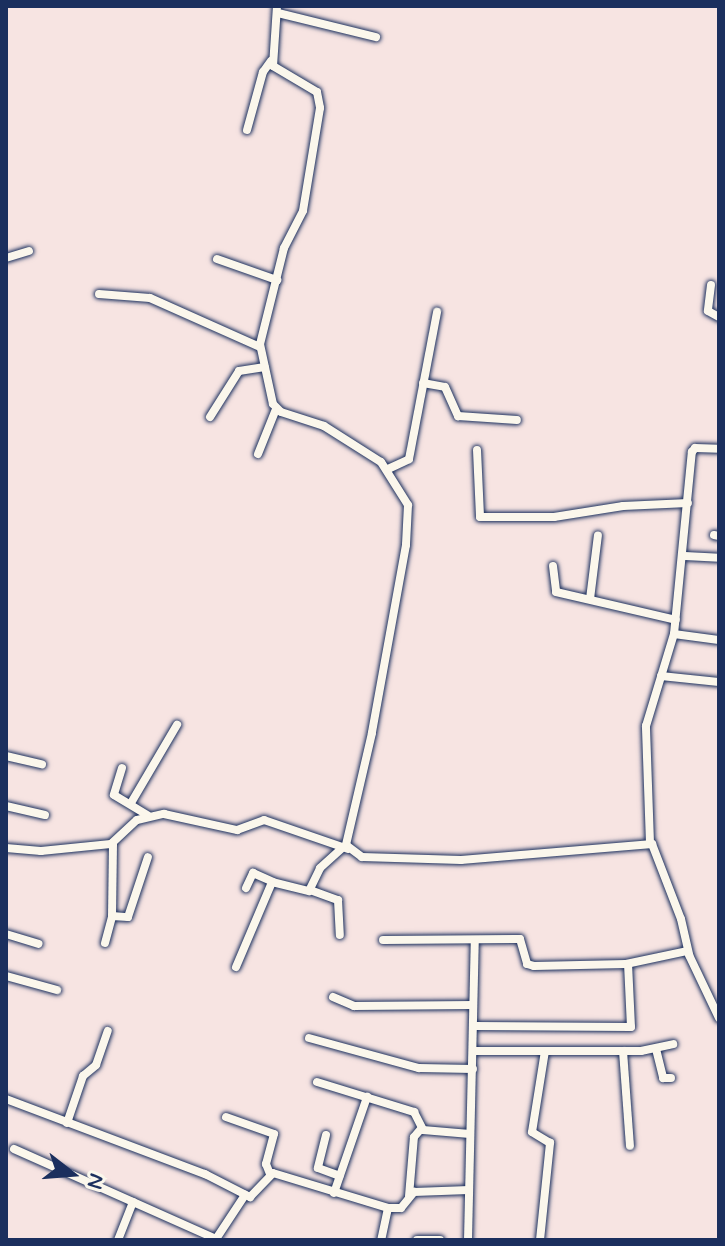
<!DOCTYPE html>
<html>
<head>
<meta charset="utf-8">
<style>
	body { margin:0 }
	#map { position:relative; width:725px; height:1246px; overflow:hidden; background:#f7e4e2; font-family:Mynerve,sans-serif }
	div>[style] { position:absolute }
	[style*='--x'] { left:calc(var(--x)*1px); top:calc(var(--y)*1px); width:calc(var(--w)*1px); rotate:calc(var(--a)*1deg) }
	.roads { filter:drop-shadow(0 0 2px #1b2f5e) drop-shadow(0 0 2px #1b2f5e) }
	.street>* { height:8px; margin:-4px; padding:0 4px; transform-origin:4px; border-radius:4px; background:#fbf7ec }
	span { translate:-50% -50%; white-space:nowrap; text-align:center; line-height:1.15; -webkit-text-stroke:6px #fbf7ec; paint-order:stroke }
	.frame { position:absolute; inset:0; border:8px solid #1b2f5e; pointer-events:none }
	.north { position:absolute; left:32px; top:1134px; width:80px; height:80px; -webkit-text-stroke:6px #fbf7ec; paint-order:stroke; rotate:107deg; font-size:22px; font-weight:700; line-height:32px; text-align:center; color:#1b2f5e }
	.north::after { content:''; display:block; margin:auto; width:28px; height:36px; background:#1b2f5e; clip-path:polygon(50% 0,100% 100%,50% 72%,0 100%) }
</style>
</head>
<body>
<div id="map">
	<div class="roads">
		<div class="street">
			<i style="--x:277;--y:6;--w:60;--a:93.8"></i>
			<i style="--x:273;--y:66;--w:51;--a:30.6"></i>
			<i style="--x:317;--y:92;--w:16;--a:79"></i>
			<i style="--x:320;--y:108;--w:104;--a:99.4"></i>
			<i style="--x:303;--y:211;--w:42;--a:117.2"></i>
			<i style="--x:284;--y:248;--w:99;--a:104"></i>
			<i style="--x:260;--y:344;--w:61;--a:77.8"></i>
			<i style="--x:273;--y:404;--w:11;--a:45"></i>
			<i style="--x:281;--y:412;--w:45;--a:18"></i>
			<i style="--x:324;--y:426;--w:67;--a:32.3"></i>
			<i style="--x:381;--y:462;--w:51;--a:57.9"></i>
			<i style="--x:408;--y:505;--w:40;--a:92.9"></i>
			<i style="--x:406;--y:545;--w:191;--a:100.3"></i>
			<i style="--x:372;--y:733;--w:115;--a:103.1"></i>
			<i style="--x:346;--y:845;--w:20;--a:37"></i>
			<i style="--x:362;--y:857;--w:99;--a:1.7"></i>
			<i style="--x:461;--y:860;--w:192;--a:-4.8"></i>
			<i style="--x:652;--y:844;--w:80;--a:68.9"></i>
			<i style="--x:681;--y:919;--w:37;--a:77"></i>
			<i style="--x:689;--y:955;--w:70;--a:64.5"></i>
			<i style="--x:278;--y:13;--w:101;--a:13.8"></i>
			<i style="--x:247;--y:130;--w:60;--a:-74.6"></i>
			<i style="--x:263;--y:72;--w:14;--a:-54"></i>
			<i style="--x:6;--y:258;--w:24;--a:-17"></i>
			<i style="--x:217;--y:259;--w:64;--a:19.3"></i>
			<i style="--x:711;--y:285;--w:26;--a:97"></i>
			<i style="--x:708;--y:311;--w:13;--a:29"></i>
			<i style="--x:99;--y:294;--w:51;--a:4.5"></i>
			<i style="--x:150;--y:298;--w:120;--a:24"></i>
			<i style="--x:423;--y:383;--w:22;--a:10"></i>
			<i style="--x:445;--y:387;--w:32;--a:66"></i>
			<i style="--x:458;--y:416;--w:59;--a:3.9"></i>
			<i style="--x:210;--y:417;--w:54;--a:-57.8"></i>
			<i style="--x:239;--y:371;--w:26;--a:-9"></i>
			<i style="--x:477;--y:450;--w:67;--a:87.4"></i>
			<i style="--x:480;--y:517;--w:74;--a:0"></i>
			<i style="--x:554;--y:517;--w:70;--a:-9.1"></i>
			<i style="--x:623;--y:506;--w:65;--a:-2.6"></i>
			<i style="--x:258;--y:454;--w:48;--a:-68.2"></i>
			<i style="--x:388;--y:469;--w:23;--a:-25"></i>
			<i style="--x:409;--y:459;--w:150;--a:-79.2"></i>
			<i style="--x:714;--y:535;--w:5;--a:11"></i>
			<i style="--x:685;--y:556;--w:34;--a:3"></i>
			<i style="--x:553;--y:566;--w:26;--a:83"></i>
			<i style="--x:556;--y:592;--w:123;--a:13.1"></i>
			<i style="--x:590;--y:599;--w:64;--a:-82.9"></i>
			<i style="--x:674;--y:634;--w:45;--a:7.6"></i>
			<i style="--x:661;--y:676;--w:58;--a:5.9"></i>
			<i style="--x:6;--y:756;--w:37;--a:13"></i>
			<i style="--x:122;--y:768;--w:28;--a:107"></i>
			<i style="--x:114;--y:795;--w:39;--a:31"></i>
			<i style="--x:131;--y:803;--w:91;--a:-59.5"></i>
			<i style="--x:6;--y:806;--w:40;--a:13"></i>
			<i style="--x:650;--y:843;--w:117;--a:-92"></i>
			<i style="--x:646;--y:726;--w:96;--a:-73.1"></i>
			<i style="--x:674;--y:634;--w:183;--a:-84.4"></i>
			<i style="--x:692;--y:452;--w:5;--a:-53"></i>
			<i style="--x:695;--y:448;--w:24;--a:2"></i>
			<i style="--x:6;--y:848;--w:35;--a:5"></i>
			<i style="--x:41;--y:851;--w:70;--a:-5.7"></i>
			<i style="--x:111;--y:844;--w:35;--a:-43"></i>
			<i style="--x:137;--y:820;--w:28;--a:-13"></i>
			<i style="--x:164;--y:814;--w:75;--a:12.4"></i>
			<i style="--x:237;--y:830;--w:29;--a:-20"></i>
			<i style="--x:264;--y:820;--w:89;--a:19"></i>
			<i style="--x:246;--y:888;--w:17;--a:-65"></i>
			<i style="--x:253;--y:873;--w:22;--a:24"></i>
			<i style="--x:310;--y:890;--w:30;--a:20"></i>
			<i style="--x:338;--y:900;--w:35;--a:87"></i>
			<i style="--x:112;--y:916;--w:16;--a:4"></i>
			<i style="--x:128;--y:917;--w:63;--a:-71.6"></i>
			<i style="--x:6;--y:934;--w:34;--a:17"></i>
			<i style="--x:383;--y:940;--w:137;--a:-0.4"></i>
			<i style="--x:520;--y:939;--w:26;--a:74"></i>
			<i style="--x:527;--y:964;--w:7;--a:16"></i>
			<i style="--x:534;--y:966;--w:92;--a:-1.2"></i>
			<i style="--x:626;--y:964;--w:62;--a:-12"></i>
			<i style="--x:105;--y:943;--w:28;--a:-75"></i>
			<i style="--x:112;--y:916;--w:73;--a:-89.2"></i>
			<i style="--x:236;--y:967;--w:92;--a:-67"></i>
			<i style="--x:272;--y:882;--w:38;--a:14"></i>
			<i style="--x:309;--y:891;--w:25;--a:-64"></i>
			<i style="--x:320;--y:868;--w:28;--a:-42"></i>
			<i style="--x:6;--y:976;--w:53;--a:15.4"></i>
			<i style="--x:333;--y:997;--w:23;--a:23"></i>
			<i style="--x:354;--y:1006;--w:119;--a:-0.5"></i>
			<i style="--x:474;--y:1026;--w:157;--a:0.4"></i>
			<i style="--x:631;--y:1027;--w:63;--a:-92.7"></i>
			<i style="--x:309;--y:1038;--w:114;--a:15.3"></i>
			<i style="--x:419;--y:1068;--w:54;--a:1.1"></i>
			<i style="--x:656;--y:1049;--w:30;--a:76"></i>
			<i style="--x:663;--y:1078;--w:8;--a:0"></i>
			<i style="--x:474;--y:1051;--w:167;--a:0"></i>
			<i style="--x:641;--y:1051;--w:33;--a:-12"></i>
			<i style="--x:623;--y:1051;--w:95;--a:85.8"></i>
			<i style="--x:317;--y:1082;--w:102;--a:17.2"></i>
			<i style="--x:414;--y:1112;--w:20;--a:63"></i>
			<i style="--x:423;--y:1130;--w:47;--a:4.9"></i>
			<i style="--x:6;--y:1099;--w:213;--a:20.7"></i>
			<i style="--x:205;--y:1174;--w:51;--a:27.1"></i>
			<i style="--x:250;--y:1197;--w:33;--a:-46"></i>
			<i style="--x:273;--y:1173;--w:120;--a:16.9"></i>
			<i style="--x:388;--y:1208;--w:33;--a:102"></i>
			<i style="--x:226;--y:1117;--w:51;--a:19.5"></i>
			<i style="--x:274;--y:1134;--w:31;--a:105"></i>
			<i style="--x:266;--y:1164;--w:11;--a:68"></i>
			<i style="--x:67;--y:1123;--w:50;--a:-71.2"></i>
			<i style="--x:83;--y:1076;--w:17;--a:-40"></i>
			<i style="--x:96;--y:1065;--w:36;--a:-71"></i>
			<i style="--x:326;--y:1135;--w:34;--a:104"></i>
			<i style="--x:318;--y:1168;--w:23;--a:20"></i>
			<i style="--x:14;--y:1149;--w:221;--a:24"></i>
			<i style="--x:216;--y:1239;--w:53;--a:-56.6"></i>
			<i style="--x:334;--y:1193;--w:102;--a:-71"></i>
			<i style="--x:409;--y:1196;--w:59;--a:-85.2"></i>
			<i style="--x:414;--y:1137;--w:11;--a:-49"></i>
			<i style="--x:388;--y:1208;--w:13;--a:0"></i>
			<i style="--x:401;--y:1208;--w:21;--a:-51"></i>
			<i style="--x:414;--y:1192;--w:55;--a:-2.1"></i>
			<i style="--x:118;--y:1240;--w:41;--a:-68.5"></i>
			<i style="--x:417;--y:1240;--w:23;--a:0"></i>
			<i style="--x:468;--y:1240;--w:300;--a:-88.7"></i>
			<i style="--x:540;--y:1240;--w:98;--a:-84.1"></i>
			<i style="--x:550;--y:1143;--w:21;--a:-149"></i>
			<i style="--x:532;--y:1132;--w:82;--a:-80.9"></i>
		</div>
	</div>
	<div class="frame"></div>
	<div class="north">N</div>
</div>
</body>
</html>
